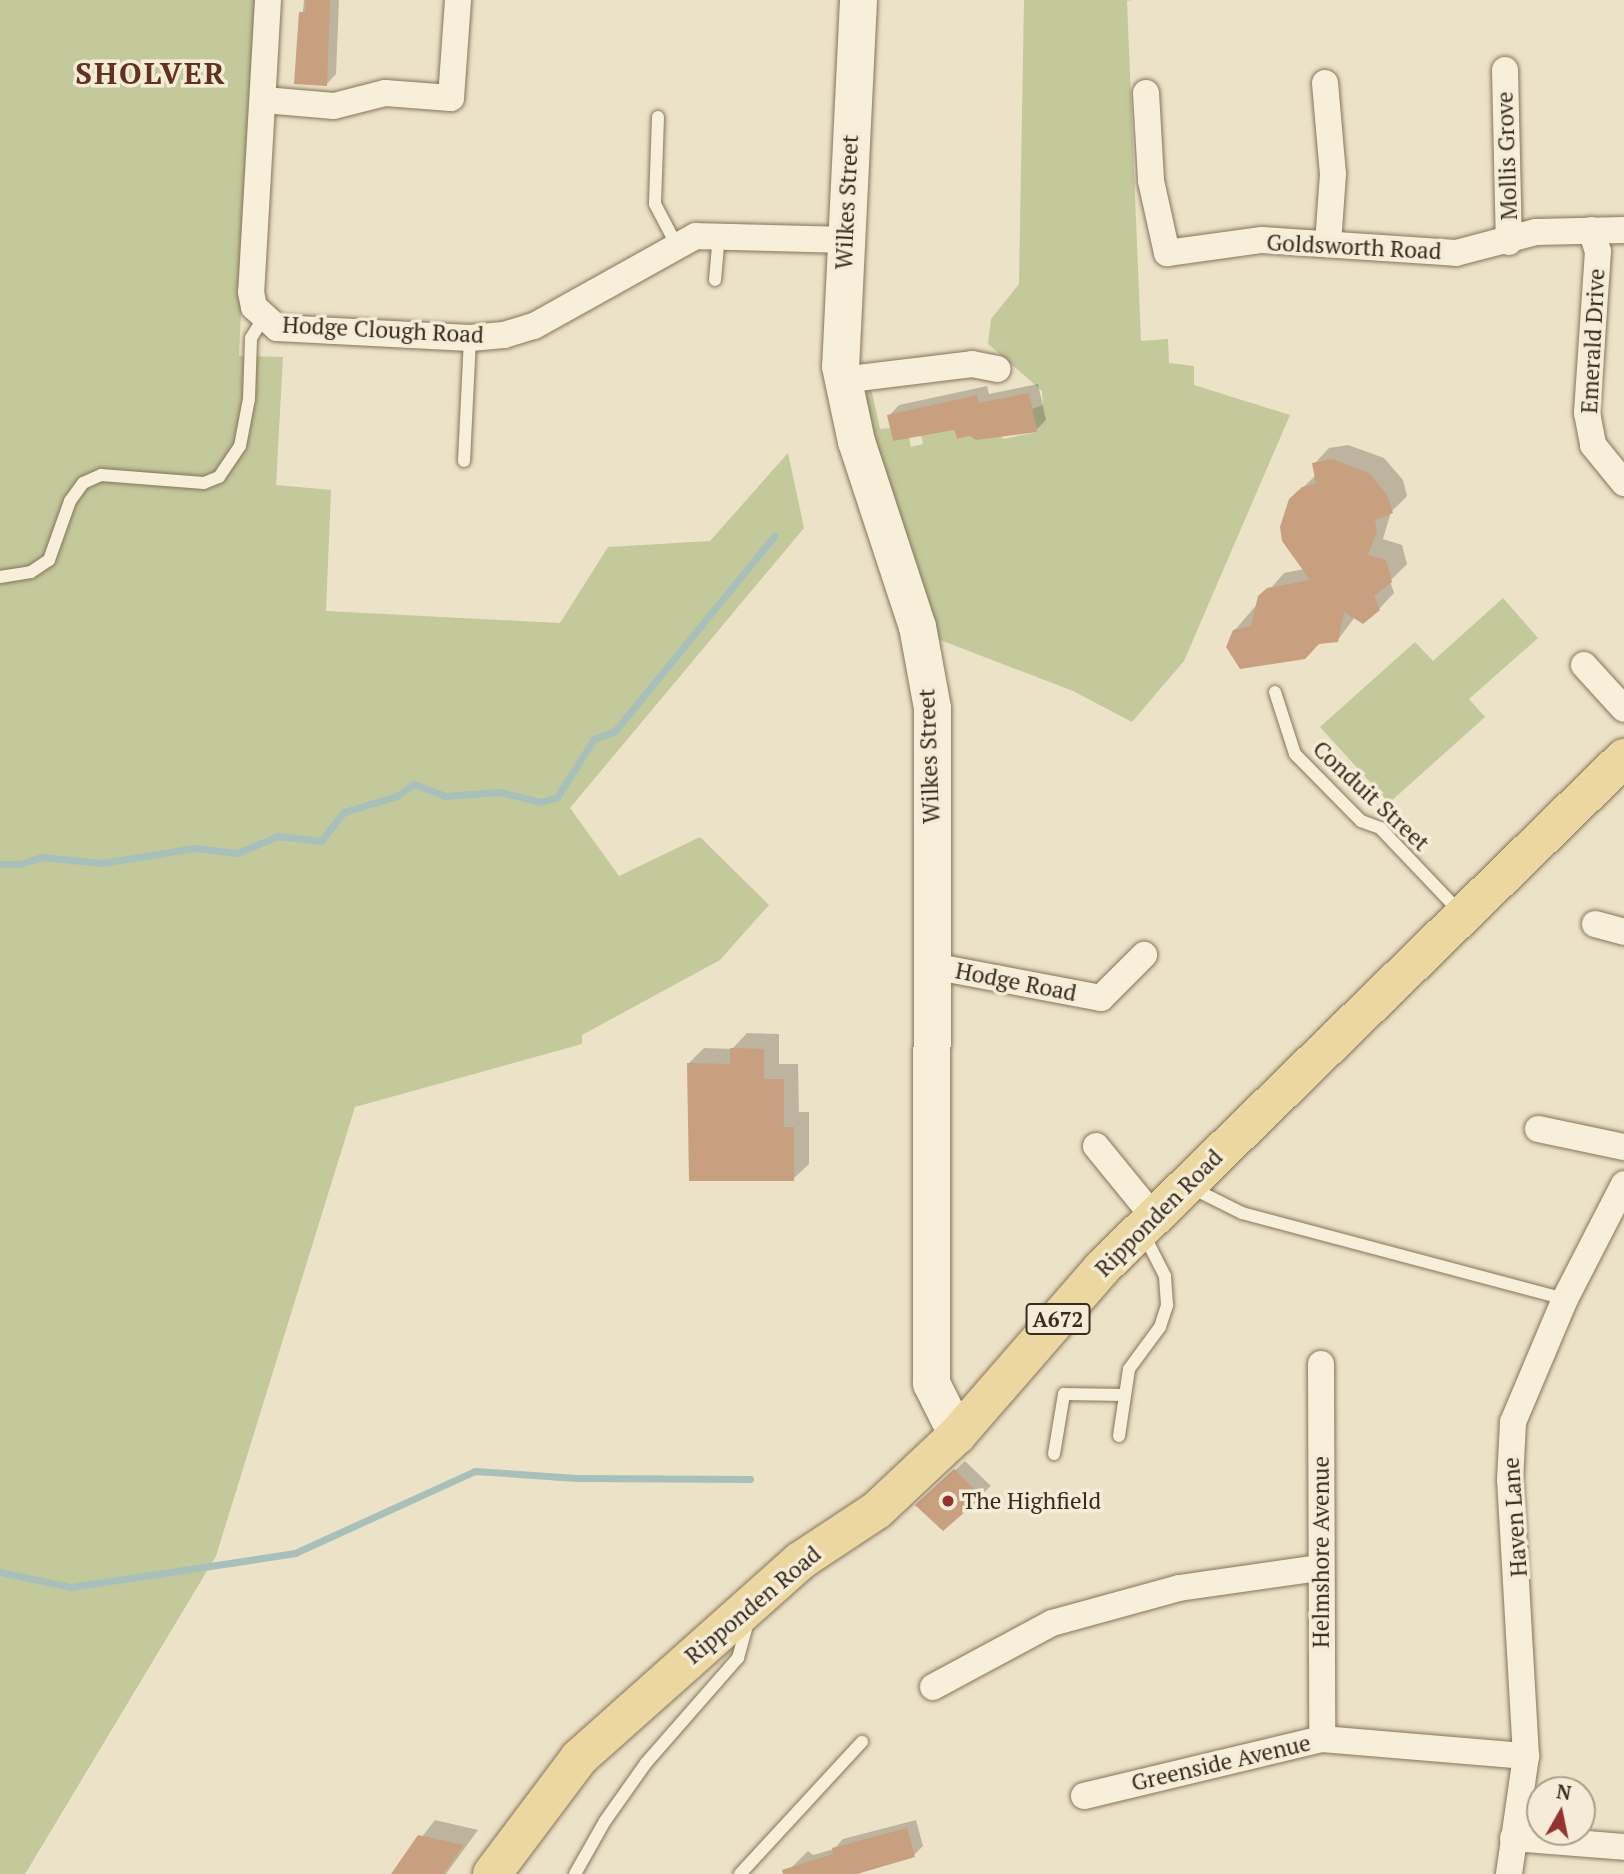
<!DOCTYPE html>
<html>
<head>
<meta charset="utf-8">
<style>
	body { margin:0 }
	#map { position:relative; width:1624px; height:1874px; overflow:hidden; background:#ece2c7; font-family:"PT Serif",serif }
	div>[style] { position:absolute }
	[style*='--x'] { left:calc(var(--x)*1px); top:calc(var(--y)*1px); width:calc(var(--w)*1px); rotate:calc(var(--a)*1deg) }
	.green>* { inset:0; background:#c3c99b }
	.shadow>* { inset:0; background:#0003 }
	.stream>* { height:7px; margin:-3.5px; padding:0 3.5px; transform-origin:3.5px; border-radius:3.5px; background:#a8c0b9 }
	.building>* { inset:0; background:#c89f7f }
	.roads { filter:drop-shadow(0 0 2px #86745d) drop-shadow(0 0 2px #86745d) }
	.lane>* { height:12px; margin:-6px; padding:0 6px; transform-origin:6px; border-radius:6px; background:#f7efda }
	.street>* { height:26px; margin:-13px; padding:0 13px; transform-origin:13px; border-radius:13px; background:#f7efda }
	.secondary>* { height:37px; margin:-18.5px; padding:0 18.5px; transform-origin:18.5px; border-radius:18.5px; background:#f7efda }
	.primary>* { height:38px; margin:-19px; padding:0 19px; transform-origin:19px; border-radius:19px; background:#ecd7a1 }
	.dots>* { width:19px; height:19px; translate:-50% -50%; box-sizing:border-box; border:4px solid #f4ecd6; border-radius:50% }
	span { translate:-50% -50%; white-space:nowrap; text-align:center; line-height:1.15; -webkit-text-stroke:7px #f4ecd6; paint-order:stroke }
	.shield-label span { padding:2px 5px; background:#f4ecd6; border:2px solid; border-radius:5px; -webkit-text-stroke-width:0 }
	.shield-label { font-size:21px; color:#372c20; font-weight:700 }
	.street-label { font-size:23px; color:#372c20 }
	.poi-label { font-size:23px; color:#372c20 }
	.left { translate:0 -50%; text-align:left }
	.district-label { font-size:30px; color:#613122; font-weight:700; letter-spacing:2px }
	.north { position:absolute; left:1526px; top:1776px; width:70px; height:70px; box-sizing:border-box; background:#f4ecd6; border:2px solid #a89f8d; border-radius:50%; rotate:9deg; font-size:19px; font-weight:700; line-height:28px; text-align:center; color:#372c20 }
	.north::after { content:''; display:block; margin:auto; width:24px; height:32px; background:#923331; clip-path:polygon(50% 0,100% 100%,50% 72%,0 100%) }
</style>
</head>
<body>
<div id="map">
	<div class="green">
		<i style="clip-path:polygon(0 0,255px 0,239px 356px,283px 357px,276px 485px,331px 490px,326px 611px,560px 623px,608px 547px,710px 541px,788px 453px,804px 528px,570px 808px,619px 876px,700px 837px,769px 905px,720px 960px,582px 1035px,582px 1044px,355px 1107px,216px 1556px,25px 1874px,0 1874px)"></i>
		<i style="clip-path:polygon(1024px 0,1131px 0,1127px 1px,1141px 341px,1168px 339px,1169px 363px,1194px 366px,1194px 385px,1290px 415px,1184px 661px,1132px 722px,1073px 691px,935px 638px,886px 493px,863px 396px,871px 388px,880px 429px,890px 428px,893px 441px,909px 437px,911px 447px,923px 444px,921px 435px,939px 431px,954px 430px,957px 439px,969px 436px,970px 427px,972px 437px,982px 439px,999px 422px,1003px 439px,1037px 432px,1032px 409px,1043px 405px,1042px 391px,988px 344px,991px 319px,1019px 284px)"></i>
		<i style="clip-path:polygon(1503px 598px,1538px 638px,1469px 699px,1485px 717px,1389px 803px,1320px 727px,1415px 642px,1433px 661px)"></i>
	</div>
	<div class="shadow">
		<i style="clip-path:polygon(304px 0,339px 0,336px 74px,326px 85px,296px 82px)"></i>
		<i style="clip-path:polygon(1038px 384px,1046px 420px,1036px 430px,956px 428px,889px 416px,899px 405px,987px 386px,989px 394px)"></i>
		<i style="clip-path:polygon(1348px 445px,1384px 458px,1403px 480px,1407px 496px,1391px 512px,1383px 539px,1402px 545px,1407px 564px,1390px 581px,1394px 593px,1379px 609px,1355px 617px,1337px 641px,1234px 631px,1284px 573px,1304px 569px,1290px 500px,1316px 475px,1314px 464px,1329px 448px)"></i>
		<i style="clip-path:polygon(747px 1033px,779px 1034px,779px 1064px,798px 1064px,799px 1112px,809px 1112px,809px 1164px,793px 1179px,688px 1064px,704px 1048px,732px 1049px)"></i>
		<i style="clip-path:polygon(965px 1461px,991px 1486px,943px 1529px,928px 1495px)"></i>
		<i style="clip-path:polygon(435px 1820px,478px 1830px,446px 1874px,393px 1874px)"></i>
		<i style="clip-path:polygon(916px 1820px,923px 1846px,914px 1855px,851px 1874px,787px 1872px,808px 1851px,813px 1855px,834px 1849px,843px 1839px)"></i>
	</div>
	<div class="stream">
		<i style="--x:0;--y:864;--w:20;--a:0"></i>
		<i style="--x:20;--y:864;--w:23;--a:-18"></i>
		<i style="--x:42;--y:857;--w:60;--a:5.7"></i>
		<i style="--x:102;--y:863;--w:94;--a:-9.2"></i>
		<i style="--x:195;--y:848;--w:42;--a:6.8"></i>
		<i style="--x:237;--y:853;--w:44;--a:-22.5"></i>
		<i style="--x:278;--y:836;--w:43;--a:6.6"></i>
		<i style="--x:321;--y:841;--w:37;--a:-52"></i>
		<i style="--x:344;--y:812;--w:55;--a:-16.8"></i>
		<i style="--x:397;--y:796;--w:21;--a:-35"></i>
		<i style="--x:414;--y:784;--w:33;--a:21"></i>
		<i style="--x:445;--y:796;--w:54;--a:-4.2"></i>
		<i style="--x:499;--y:792;--w:43;--a:13.4"></i>
		<i style="--x:541;--y:802;--w:17;--a:-17"></i>
		<i style="--x:557;--y:797;--w:69;--a:-57.5"></i>
		<i style="--x:594;--y:739;--w:22;--a:-21"></i>
		<i style="--x:615;--y:731;--w:252;--a:-50.8"></i>
		<i style="--x:0;--y:1572;--w:73;--a:11.9"></i>
		<i style="--x:71;--y:1587;--w:227;--a:-8.6"></i>
		<i style="--x:295;--y:1553;--w:198;--a:-24.5"></i>
		<i style="--x:475;--y:1471;--w:102;--a:3.9"></i>
		<i style="--x:577;--y:1478;--w:173;--a:0.3"></i>
	</div>
	<div class="building">
		<i style="clip-path:polygon(306px 0,330px 0,327px 86px,294px 84px,299px 12px,305px 12px)"></i>
		<i style="clip-path:polygon(1029px 393px,1037px 432px,976px 440px,970px 436px,957px 439px,954px 430px,893px 441px,887px 415px,977px 395px,979px 403px)"></i>
		<i style="clip-path:polygon(1332px 459px,1369px 473px,1387px 495px,1393px 513px,1375px 520px,1377px 532px,1368px 555px,1386px 560px,1392px 582px,1374px 596px,1380px 610px,1363px 624px,1344px 612px,1338px 642px,1319px 644px,1305px 659px,1240px 669px,1226px 647px,1233px 630px,1251px 626px,1258px 596px,1267px 588px,1310px 580px,1282px 541px,1280px 527px,1289px 499px,1302px 487px,1316px 484px,1312px 463px)"></i>
		<i style="clip-path:polygon(730px 1048px,764px 1049px,764px 1079px,784px 1079px,784px 1127px,794px 1127px,794px 1181px,689px 1181px,687px 1063px,730px 1064px)"></i>
		<i style="clip-path:polygon(954px 1469px,982px 1497px,943px 1531px,915px 1505px)"></i>
		<i style="clip-path:polygon(907px 1828px,915px 1857px,857px 1874px,783px 1874px,782px 1870px,833px 1854px,832px 1848px)"></i>
		<i style="clip-path:polygon(418px 1835px,464px 1845px,443px 1874px,391px 1874px)"></i>
	</div>
	<div class="roads">
		<div class="lane">
			<i style="--x:658;--y:117;--w:87;--a:92"></i>
			<i style="--x:655;--y:204;--w:45;--a:62.3"></i>
			<i style="--x:715;--y:280;--w:46;--a:-85"></i>
			<i style="--x:464;--y:461;--w:123;--a:-87.2"></i>
			<i style="--x:0;--y:577;--w:31;--a:-9"></i>
			<i style="--x:31;--y:572;--w:22;--a:-34"></i>
			<i style="--x:49;--y:560;--w:63;--a:-70.4"></i>
			<i style="--x:70;--y:501;--w:22;--a:-54"></i>
			<i style="--x:83;--y:483;--w:20;--a:-24"></i>
			<i style="--x:101;--y:475;--w:103;--a:4.4"></i>
			<i style="--x:204;--y:483;--w:16;--a:-22"></i>
			<i style="--x:219;--y:477;--w:37;--a:-56"></i>
			<i style="--x:240;--y:446;--w:48;--a:-79.2"></i>
			<i style="--x:249;--y:399;--w:61;--a:-88.1"></i>
			<i style="--x:251;--y:338;--w:22;--a:-58"></i>
			<i style="--x:1275;--y:692;--w:65;--a:72.1"></i>
			<i style="--x:1295;--y:754;--w:94;--a:45.4"></i>
			<i style="--x:1361;--y:821;--w:20;--a:20"></i>
			<i style="--x:1380;--y:828;--w:117;--a:46.4"></i>
			<i style="--x:1190;--y:1187;--w:58;--a:26.6"></i>
			<i style="--x:1242;--y:1213;--w:334;--a:14.9"></i>
			<i style="--x:1119;--y:1436;--w:68;--a:-81.5"></i>
			<i style="--x:1129;--y:1369;--w:52;--a:-53.6"></i>
			<i style="--x:1160;--y:1327;--w:23;--a:-72"></i>
			<i style="--x:1167;--y:1305;--w:29;--a:-94"></i>
			<i style="--x:1165;--y:1276;--w:48;--a:-117.1"></i>
			<i style="--x:1054;--y:1454;--w:61;--a:-80.5"></i>
			<i style="--x:1064;--y:1394;--w:60;--a:1"></i>
			<i style="--x:575;--y:1874;--w:61;--a:-60.5"></i>
			<i style="--x:605;--y:1821;--w:71;--a:-54.7"></i>
			<i style="--x:646;--y:1763;--w:140;--a:-48.8"></i>
			<i style="--x:738;--y:1658;--w:41;--a:-74.6"></i>
			<i style="--x:740;--y:1874;--w:180;--a:-47.3"></i>
		</div>
		<div class="street">
			<i style="--x:268;--y:0;--w:292;--a:93.3"></i>
			<i style="--x:251;--y:292;--w:15;--a:79"></i>
			<i style="--x:254;--y:307;--w:31;--a:42"></i>
			<i style="--x:277;--y:328;--w:193;--a:3"></i>
			<i style="--x:470;--y:338;--w:34;--a:-5"></i>
			<i style="--x:504;--y:335;--w:31;--a:-17"></i>
			<i style="--x:534;--y:326;--w:185;--a:-29.1"></i>
			<i style="--x:696;--y:236;--w:149;--a:1.5"></i>
			<i style="--x:1505;--y:70;--w:172;--a:88.7"></i>
			<i style="--x:1325;--y:83;--w:91;--a:85"></i>
			<i style="--x:1333;--y:174;--w:70;--a:94.1"></i>
			<i style="--x:1146;--y:93;--w:88;--a:86.7"></i>
			<i style="--x:1151;--y:181;--w:74;--a:77.5"></i>
			<i style="--x:1167;--y:253;--w:96;--a:-7.8"></i>
			<i style="--x:1262;--y:240;--w:194;--a:3.8"></i>
			<i style="--x:1456;--y:253;--w:83;--a:-14.7"></i>
			<i style="--x:1536;--y:232;--w:88;--a:-1.3"></i>
			<i style="--x:264;--y:100;--w:70;--a:4.9"></i>
			<i style="--x:334;--y:106;--w:53;--a:-14.3"></i>
			<i style="--x:385;--y:93;--w:66;--a:4.3"></i>
			<i style="--x:451;--y:98;--w:98;--a:-85.9"></i>
			<i style="--x:1591;--y:230;--w:22;--a:72"></i>
			<i style="--x:1598;--y:251;--w:162;--a:93.9"></i>
			<i style="--x:1587;--y:413;--w:33;--a:79"></i>
			<i style="--x:1593;--y:445;--w:49;--a:50.8"></i>
			<i style="--x:842;--y:380;--w:131;--a:-7"></i>
			<i style="--x:972;--y:364;--w:26;--a:11"></i>
			<i style="--x:1584;--y:665;--w:59;--a:47.7"></i>
			<i style="--x:1595;--y:924;--w:30;--a:15"></i>
			<i style="--x:932;--y:966;--w:172;--a:10.7"></i>
			<i style="--x:1101;--y:998;--w:61;--a:-45"></i>
			<i style="--x:1538;--y:1129;--w:88;--a:11.8"></i>
			<i style="--x:1096;--y:1146;--w:92;--a:50.8"></i>
			<i style="--x:1321;--y:1364;--w:375;--a:89.8"></i>
			<i style="--x:933;--y:1687;--w:135;--a:-28.3"></i>
			<i style="--x:1052;--y:1623;--w:132;--a:-15.4"></i>
			<i style="--x:1179;--y:1588;--w:142;--a:-8.1"></i>
			<i style="--x:1084;--y:1796;--w:245;--a:-13.5"></i>
			<i style="--x:1322;--y:1739;--w:205;--a:4.8"></i>
			<i style="--x:1513;--y:1838;--w:111;--a:4.6"></i>
			<i style="--x:1509;--y:1874;--w:119;--a:-81.8"></i>
			<i style="--x:1526;--y:1756;--w:276;--a:-93.3"></i>
			<i style="--x:1510;--y:1480;--w:58;--a:-87"></i>
			<i style="--x:1513;--y:1422;--w:134;--a:-67.1"></i>
			<i style="--x:1565;--y:1299;--w:129;--a:-62.8"></i>
		</div>
		<div class="secondary">
			<i style="--x:858;--y:0;--w:366;--a:92.8"></i>
			<i style="--x:840;--y:366;--w:77;--a:78"></i>
			<i style="--x:856;--y:441;--w:195;--a:71.8"></i>
			<i style="--x:917;--y:626;--w:83;--a:79.6"></i>
			<i style="--x:932;--y:708;--w:675;--a:90.08"></i>
			<i style="--x:931;--y:1383;--w:58;--a:63.4"></i>
		</div>
		<div class="primary">
			<i style="--x:492;--y:1874;--w:145;--a:-53.1"></i>
			<i style="--x:579;--y:1758;--w:296;--a:-41.7"></i>
			<i style="--x:800;--y:1561;--w:92;--a:-33.5"></i>
			<i style="--x:877;--y:1510;--w:110;--a:-43.2"></i>
			<i style="--x:957;--y:1435;--w:221;--a:-49"></i>
			<i style="--x:1102;--y:1268;--w:730;--a:-44.33"></i>
		</div>
	</div>
	<div class="dots">
		<i style="left:948px;top:1501px;background:#923331"></i>
	</div>
	<div class="shield-label">
		<span style="left:1058px;top:1319px">A672</span>
	</div>
	<div class="street-label">
		<span style="left:1507px;top:156px;rotate:-92deg">Mollis Grove</span>
		<span style="left:847px;top:202px;rotate:-87deg">Wilkes Street</span>
		<span style="left:1354px;top:247px;rotate:3deg">Goldsworth Road</span>
		<span style="left:383px;top:330px;rotate:3deg">Hodge Clough Road</span>
		<span style="left:1593px;top:341px;rotate:-87deg">Emerald Drive</span>
		<span style="left:929px;top:756px;rotate:-92deg">Wilkes Street</span>
		<span style="left:1371px;top:796px;rotate:43deg">Conduit Street</span>
		<span style="left:1016px;top:982px;rotate:11deg">Hodge Road</span>
		<span style="left:1159px;top:1213px;rotate:-45deg">Ripponden Road</span>
		<span style="left:1515px;top:1517px;rotate:-94deg">Haven Lane</span>
		<span style="left:1321px;top:1552px;rotate:-90deg">Helmshore Avenue</span>
		<span style="left:753px;top:1605px;rotate:-40deg">Ripponden Road</span>
		<span style="left:1221px;top:1763px;rotate:-13deg">Greenside Avenue</span>
	</div>
	<div class="poi-label">
		<span class="left" style="left:962px;top:1501px">The Highfield</span>
	</div>
	<div class="district-label">
		<span style="left:151px;top:73px">SHOLVER</span>
	</div>
	<div class="north">N</div>
</div>
</body>
</html>
